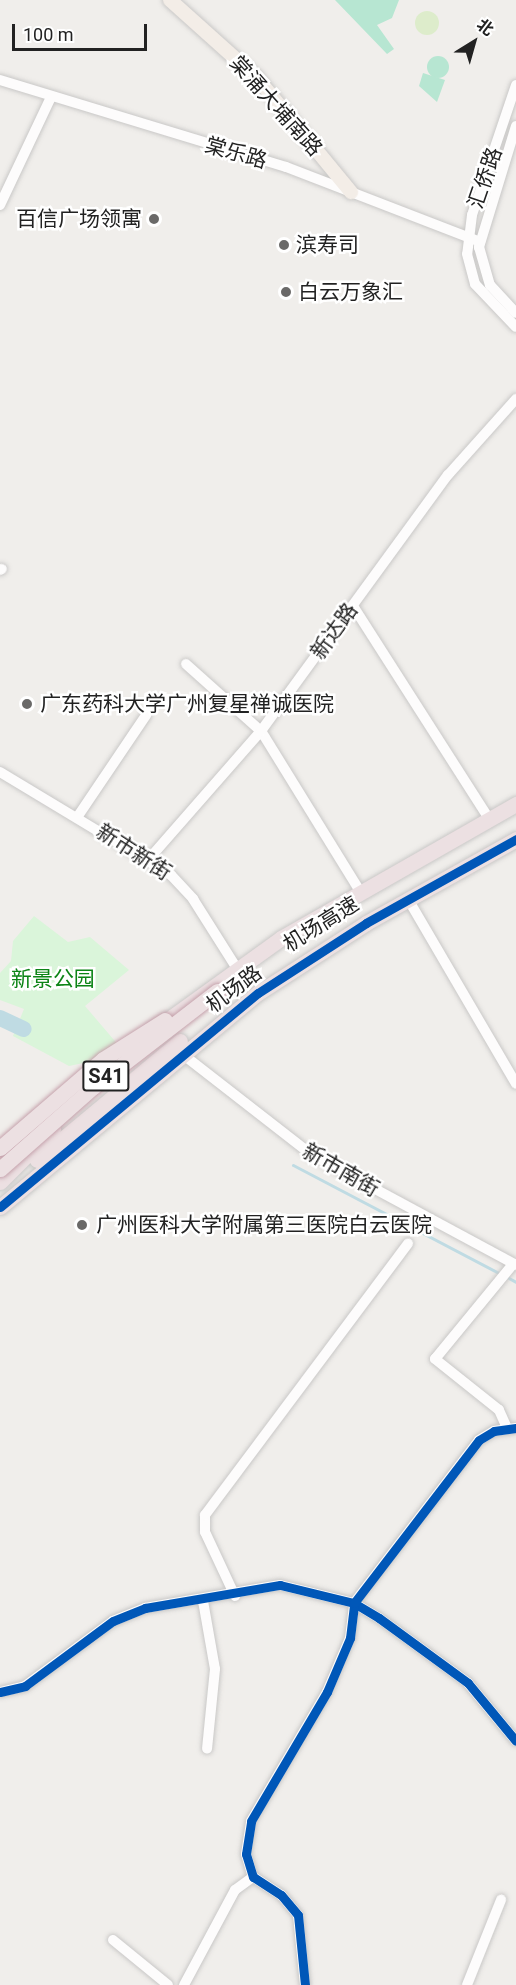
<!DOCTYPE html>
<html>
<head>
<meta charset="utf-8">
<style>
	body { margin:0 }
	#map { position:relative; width:516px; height:1985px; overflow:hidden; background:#f0eeeb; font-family:Roboto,"Noto Sans SC",sans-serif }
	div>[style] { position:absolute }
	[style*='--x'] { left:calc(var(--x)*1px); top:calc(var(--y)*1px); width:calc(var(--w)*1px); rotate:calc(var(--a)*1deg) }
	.grass>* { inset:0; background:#ddeccb }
	.round { border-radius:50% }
	.park>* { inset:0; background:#daf5da }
	.pitch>* { inset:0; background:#b7e6d2 }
	.stream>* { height:3px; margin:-1.5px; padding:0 1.5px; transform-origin:1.5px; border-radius:1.5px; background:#bfdbe3 }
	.river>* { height:16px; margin:-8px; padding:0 8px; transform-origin:8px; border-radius:8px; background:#bfdbe3 }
	.roads { filter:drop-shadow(0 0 2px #c9c8c7) drop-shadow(0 0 2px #c9c8c7) }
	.minor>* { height:10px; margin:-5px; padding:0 5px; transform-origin:5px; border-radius:5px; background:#fdfcfc }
	.major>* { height:14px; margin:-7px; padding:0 7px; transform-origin:7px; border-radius:7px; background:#f3ede7 }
	.highway>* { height:15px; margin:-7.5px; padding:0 7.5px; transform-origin:7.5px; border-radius:7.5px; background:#ece0e2 }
	.bridges { filter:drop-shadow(0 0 2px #c5a2ac) drop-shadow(0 0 2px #c5a2ac) }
	.highway-bridge>* { height:15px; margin:-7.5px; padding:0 7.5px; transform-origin:7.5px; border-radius:7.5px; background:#ece0e2 }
	.cycleway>* { height:9px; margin:-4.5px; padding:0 4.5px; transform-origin:4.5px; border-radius:4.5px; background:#0057b8 }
	.dots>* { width:16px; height:16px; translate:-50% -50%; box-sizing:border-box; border:3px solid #fff; border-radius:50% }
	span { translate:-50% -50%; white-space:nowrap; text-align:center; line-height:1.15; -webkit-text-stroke:5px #fff; paint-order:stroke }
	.shield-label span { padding:2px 4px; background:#fff; border:2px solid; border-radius:4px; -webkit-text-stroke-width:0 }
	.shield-label { font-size:20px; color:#222; font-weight:700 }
	.street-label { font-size:21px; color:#222 }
	.poi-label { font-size:21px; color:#222 }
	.right { translate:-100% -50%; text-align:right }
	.left { translate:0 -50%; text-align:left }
	.park-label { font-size:21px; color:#0c8416 }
	.north { position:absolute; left:444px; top:12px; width:60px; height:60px; -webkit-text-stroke:4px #fff; paint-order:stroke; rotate:37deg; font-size:16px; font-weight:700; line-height:24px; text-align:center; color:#222 }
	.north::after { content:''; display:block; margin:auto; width:21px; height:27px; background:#222; clip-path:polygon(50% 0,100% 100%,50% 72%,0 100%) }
	.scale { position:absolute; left:12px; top:24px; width:135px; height:27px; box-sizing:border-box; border:3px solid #222; border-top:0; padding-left:8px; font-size:18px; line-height:21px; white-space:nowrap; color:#222; -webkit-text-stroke:4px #fff; paint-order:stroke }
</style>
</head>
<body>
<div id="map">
	<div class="grass">
		<i class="round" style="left:415px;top:11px;width:24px;height:24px"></i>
	</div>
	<div class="park">
		<i style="clip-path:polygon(34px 916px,68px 942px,90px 937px,129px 970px,85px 1006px,126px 1054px,69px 1066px,13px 1036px,24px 1009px,0 1000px,0 973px,11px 961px,13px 941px)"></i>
	</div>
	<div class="pitch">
		<i style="clip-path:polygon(335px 0,399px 0,392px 18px,377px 25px,394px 49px,387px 54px)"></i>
		<i class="round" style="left:427px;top:56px;width:22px;height:22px"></i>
		<i style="clip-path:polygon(423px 73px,445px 80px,437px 102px,419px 86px)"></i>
	</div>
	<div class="stream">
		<i style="--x:293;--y:1165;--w:235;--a:27.7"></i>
		<i style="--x:507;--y:1277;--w:10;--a:29"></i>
	</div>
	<div class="river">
		<i style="--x:0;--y:1018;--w:26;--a:25"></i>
	</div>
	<div class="roads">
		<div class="minor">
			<i style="--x:0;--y:80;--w:299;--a:16.9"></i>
			<i style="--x:286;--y:167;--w:208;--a:21.1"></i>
			<i style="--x:516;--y:85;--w:137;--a:108.7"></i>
			<i style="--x:472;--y:215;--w:39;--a:97"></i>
			<i style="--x:467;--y:254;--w:31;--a:75"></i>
			<i style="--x:475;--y:284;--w:59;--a:46.4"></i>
			<i style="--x:516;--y:126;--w:127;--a:107"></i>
			<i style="--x:479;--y:247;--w:40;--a:74"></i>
			<i style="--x:490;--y:285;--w:38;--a:47"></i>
			<i style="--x:0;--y:205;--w:119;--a:-64.7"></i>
			<i style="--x:0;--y:570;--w:2;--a:-27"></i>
			<i style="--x:353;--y:606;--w:253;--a:57.4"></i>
			<i style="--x:186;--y:664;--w:101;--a:41.8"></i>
			<i style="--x:261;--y:731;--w:188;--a:58.3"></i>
			<i style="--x:0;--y:772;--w:200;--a:31.1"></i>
			<i style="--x:171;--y:875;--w:33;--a:47"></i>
			<i style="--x:193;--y:899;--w:80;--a:57.7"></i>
			<i style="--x:78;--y:816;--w:122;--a:-56"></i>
			<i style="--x:148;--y:860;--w:171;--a:-48.8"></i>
			<i style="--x:261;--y:731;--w:317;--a:-53.9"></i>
			<i style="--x:448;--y:475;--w:102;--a:-48.2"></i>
			<i style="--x:408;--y:899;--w:214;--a:59.7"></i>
			<i style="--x:181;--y:1053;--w:166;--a:37.9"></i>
			<i style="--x:312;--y:1155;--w:232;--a:28.3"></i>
			<i style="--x:507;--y:1428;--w:20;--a:-114"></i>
			<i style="--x:499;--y:1410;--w:82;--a:-141.4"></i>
			<i style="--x:435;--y:1359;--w:123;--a:-50.6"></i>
			<i style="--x:235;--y:1596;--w:71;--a:-115.1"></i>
			<i style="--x:205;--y:1532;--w:17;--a:-90"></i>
			<i style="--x:205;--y:1515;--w:339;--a:-53.2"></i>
			<i style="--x:203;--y:1601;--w:69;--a:80"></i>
			<i style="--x:215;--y:1669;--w:80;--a:95.7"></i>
			<i style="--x:0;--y:1692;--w:26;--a:-13"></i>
			<i style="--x:25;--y:1686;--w:109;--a:-36.5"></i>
			<i style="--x:113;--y:1621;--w:35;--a:-22"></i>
			<i style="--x:145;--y:1608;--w:137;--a:-9.7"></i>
			<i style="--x:280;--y:1585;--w:76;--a:13.7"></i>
			<i style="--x:354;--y:1603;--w:29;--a:31"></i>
			<i style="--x:379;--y:1618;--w:110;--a:36.1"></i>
			<i style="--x:468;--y:1683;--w:75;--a:50.4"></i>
			<i style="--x:113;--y:1940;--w:71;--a:39.3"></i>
			<i style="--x:184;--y:1985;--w:108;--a:-61.8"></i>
			<i style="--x:235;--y:1890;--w:22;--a:-36"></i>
			<i style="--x:305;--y:1985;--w:70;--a:-95.7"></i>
			<i style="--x:298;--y:1915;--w:26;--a:-130"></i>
			<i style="--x:281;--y:1895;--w:33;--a:-147"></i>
			<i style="--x:253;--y:1877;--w:24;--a:-107"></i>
			<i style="--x:246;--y:1854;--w:33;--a:-81"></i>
			<i style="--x:251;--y:1821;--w:150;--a:-59.5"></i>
			<i style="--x:327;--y:1692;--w:59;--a:-66.9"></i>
			<i style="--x:350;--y:1638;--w:35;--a:-83"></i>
			<i style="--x:354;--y:1603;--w:205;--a:-52.5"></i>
			<i style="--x:479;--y:1440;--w:17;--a:-31"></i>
			<i style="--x:494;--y:1431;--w:22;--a:-8"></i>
			<i style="--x:467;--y:1985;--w:92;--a:-68.2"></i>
		</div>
		<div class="major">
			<i style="--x:170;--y:0;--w:117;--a:41.9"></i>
			<i style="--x:257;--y:78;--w:148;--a:50.5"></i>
			<i style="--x:0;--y:1157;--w:60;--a:-39"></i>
		</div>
		<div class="highway">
			<i style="--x:155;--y:1029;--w:155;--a:-35.8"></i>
			<i style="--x:281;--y:938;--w:271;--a:-29.7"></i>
			<i style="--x:37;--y:1160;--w:186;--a:-39.8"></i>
			<i style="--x:0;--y:1182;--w:75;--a:-45"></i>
			<i style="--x:0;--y:1207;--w:335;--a:-39.7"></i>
			<i style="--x:258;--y:993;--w:129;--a:-32.9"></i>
			<i style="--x:366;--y:923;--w:172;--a:-29.2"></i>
		</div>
	</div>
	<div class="bridges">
		<div class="highway-bridge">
			<i style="--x:0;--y:1148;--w:136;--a:-40.8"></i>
			<i style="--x:103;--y:1059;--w:73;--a:-32.2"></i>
			<i style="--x:0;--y:1169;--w:124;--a:-41.4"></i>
			<i style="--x:93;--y:1087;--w:157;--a:-37.7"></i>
		</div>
	</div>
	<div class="cycleway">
		<i style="--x:0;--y:1207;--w:335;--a:-39.7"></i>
		<i style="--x:258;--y:993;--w:129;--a:-32.9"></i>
		<i style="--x:366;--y:923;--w:172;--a:-29.2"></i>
		<i style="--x:0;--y:1692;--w:26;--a:-13"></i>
		<i style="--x:25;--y:1686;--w:109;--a:-36.5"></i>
		<i style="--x:113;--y:1621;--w:35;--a:-22"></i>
		<i style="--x:145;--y:1608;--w:137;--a:-9.7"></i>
		<i style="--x:280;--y:1585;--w:76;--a:13.7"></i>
		<i style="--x:354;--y:1603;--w:29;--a:31"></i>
		<i style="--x:379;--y:1618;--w:110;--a:36.1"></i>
		<i style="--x:468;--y:1683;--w:75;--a:50.4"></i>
		<i style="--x:305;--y:1985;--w:70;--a:-95.7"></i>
		<i style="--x:298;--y:1915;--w:26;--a:-130"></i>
		<i style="--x:281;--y:1895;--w:33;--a:-147"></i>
		<i style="--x:253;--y:1877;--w:24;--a:-107"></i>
		<i style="--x:246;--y:1854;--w:33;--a:-81"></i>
		<i style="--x:251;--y:1821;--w:150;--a:-59.5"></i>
		<i style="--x:327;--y:1692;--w:59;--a:-66.9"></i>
		<i style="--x:350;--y:1638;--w:35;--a:-83"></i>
		<i style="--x:354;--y:1603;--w:205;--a:-52.5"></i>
		<i style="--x:479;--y:1440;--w:17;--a:-31"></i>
		<i style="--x:494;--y:1431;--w:22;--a:-8"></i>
	</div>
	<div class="dots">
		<i style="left:154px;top:219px;background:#6a6968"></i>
		<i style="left:284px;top:245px;background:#6a6968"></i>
		<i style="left:286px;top:292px;background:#6a6968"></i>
		<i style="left:27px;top:704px;background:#6a6968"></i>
		<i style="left:82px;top:1225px;background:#6a6968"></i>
	</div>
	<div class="shield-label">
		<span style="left:106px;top:1076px">S41</span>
	</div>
	<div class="street-label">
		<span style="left:276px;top:106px;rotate:48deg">棠涌大埔南路</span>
		<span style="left:236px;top:153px;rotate:16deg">棠乐路</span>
		<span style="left:485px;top:178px;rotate:-71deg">汇侨路</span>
		<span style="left:334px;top:631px;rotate:-54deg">新达路</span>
		<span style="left:134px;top:852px;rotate:33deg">新市新街</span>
		<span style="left:321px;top:924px;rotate:-32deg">机场高速</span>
		<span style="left:234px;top:989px;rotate:-37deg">机场路</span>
		<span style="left:341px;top:1170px;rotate:30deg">新市南街</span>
	</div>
	<div class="poi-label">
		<span class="right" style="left:142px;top:219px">百信广场领寓</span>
		<span class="left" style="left:296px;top:245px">滨寿司</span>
		<span class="left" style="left:298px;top:292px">白云万象汇</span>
		<span class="left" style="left:40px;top:704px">广东药科大学广州复星禅诚医院</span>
		<span class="left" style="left:96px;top:1225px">广州医科大学附属第三医院白云医院</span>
	</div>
	<div class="park-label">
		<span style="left:53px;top:979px">新景公园</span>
	</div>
	<div class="north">北</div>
	<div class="scale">100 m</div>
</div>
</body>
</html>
